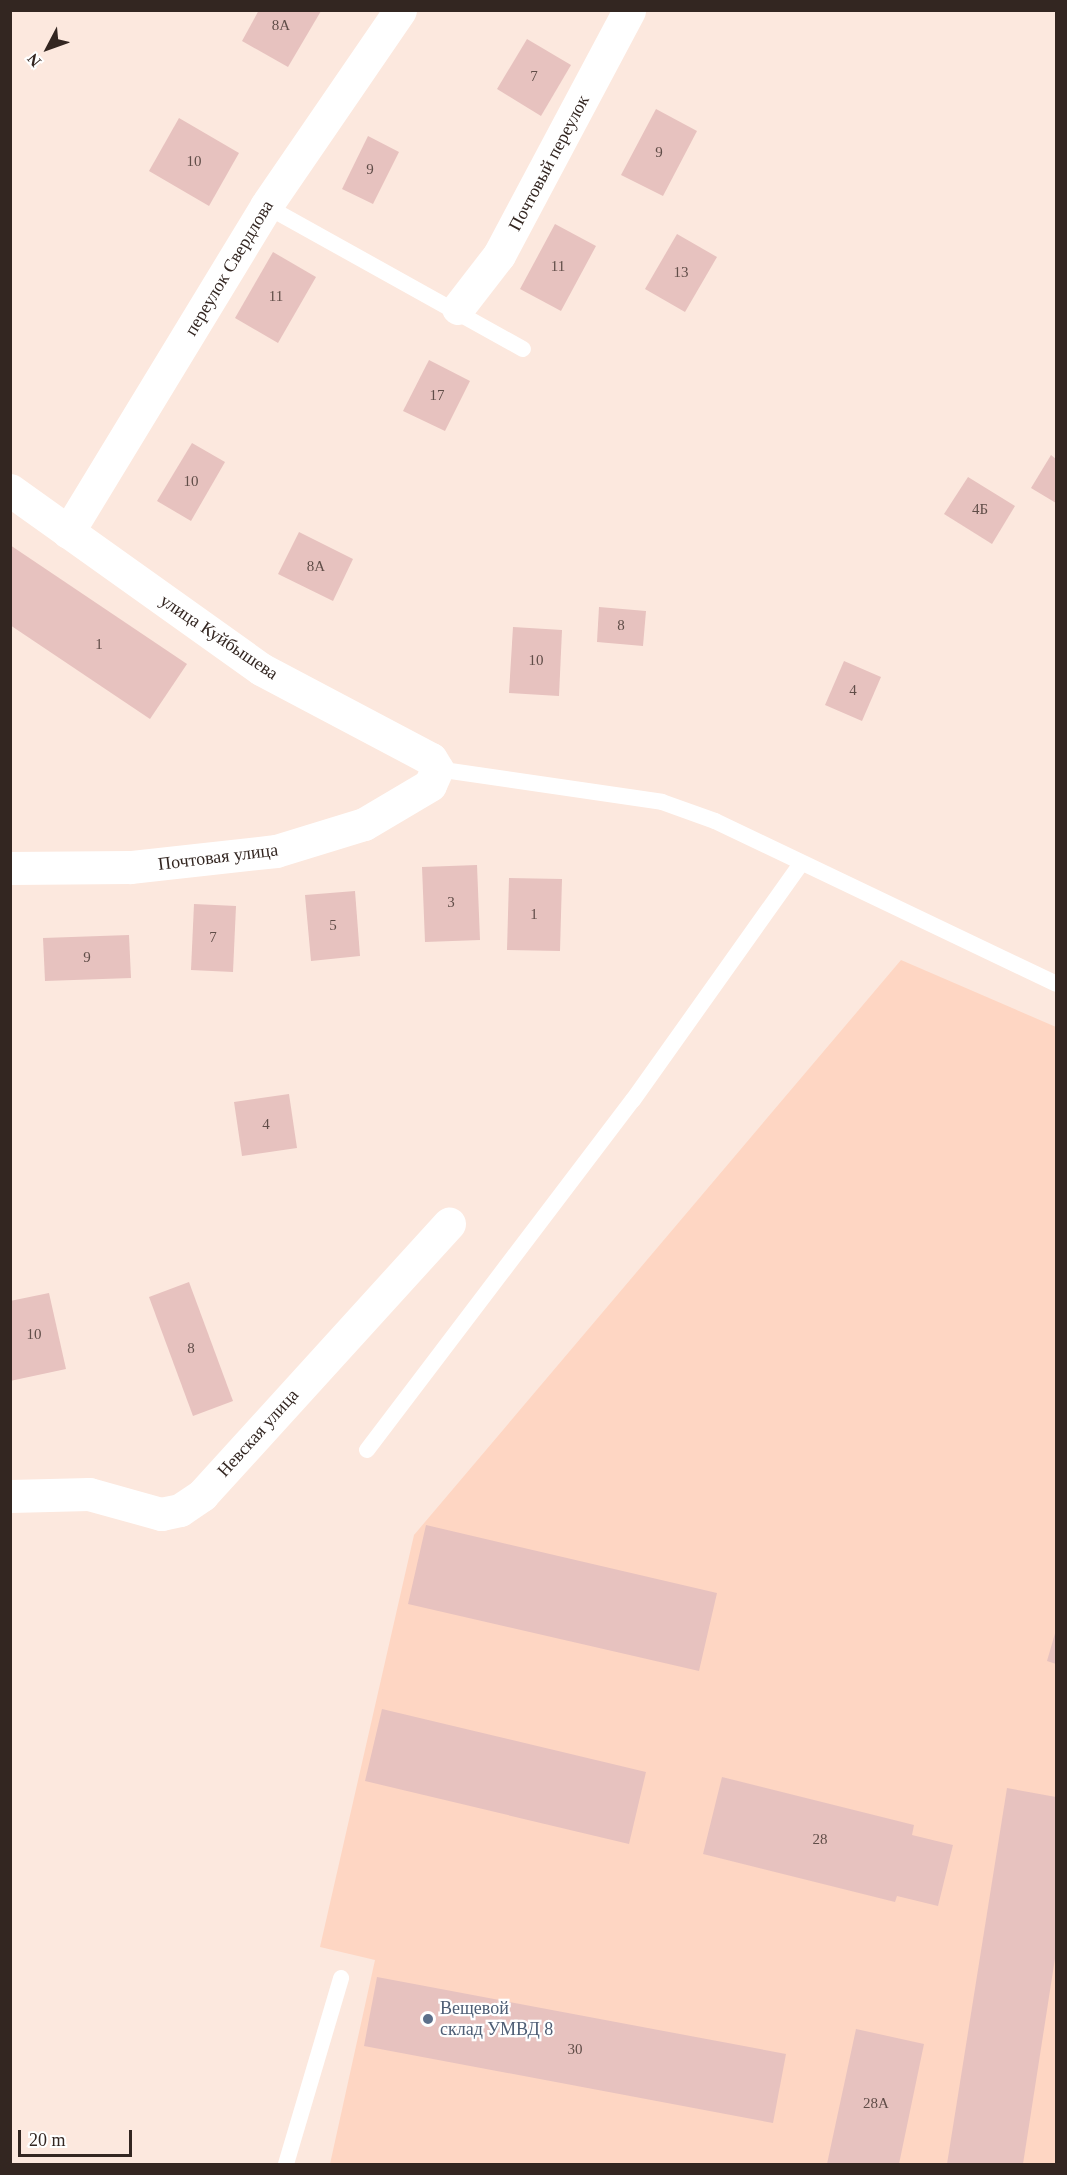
<!DOCTYPE html>
<html>
<head>
<meta charset="utf-8">
<style>
	body { margin:0 }
	#map { position:relative; width:1067px; height:2175px; overflow:hidden; background:#fce8de; font-family:"Times New Roman",serif }
	div>[style] { position:absolute }
	[style*='--x'] { left:calc(var(--x)*1px); top:calc(var(--y)*1px); width:calc(var(--w)*1px); rotate:calc(var(--a)*1deg) }
	.built>* { inset:0; background:#fed6c3 }
	.building>* { inset:0; background:#e7c2bf }
	.lane>* { height:16px; margin:-8px; padding:0 8px; transform-origin:8px; border-radius:8px; background:#fff }
	.street>* { height:33px; margin:-16.5px; padding:0 16.5px; transform-origin:16.5px; border-radius:16.5px; background:#fff }
	.dots>* { width:16px; height:16px; translate:-50% -50%; box-sizing:border-box; border:3px solid #fff; border-radius:50% }
	span { translate:-50% -50%; white-space:nowrap; text-align:center; line-height:1.15; -webkit-text-stroke:4.5px #fff; paint-order:stroke }
	.number-label { font-size:15px; color:#604d48 }
	.number-label span { -webkit-text-stroke-width:0 }
	.street-label { font-size:18px; color:#332621 }
	.service-label { font-size:18px; color:#4e5e75 }
	.left { translate:0 -50%; text-align:left }
	.frame { position:absolute; inset:0; border:12px solid #332621; pointer-events:none }
	.north { position:absolute; left:18px; top:18px; width:60px; height:60px; -webkit-text-stroke:4px #fff; paint-order:stroke; rotate:229deg; font-size:16px; font-weight:700; line-height:24px; text-align:center; color:#332621 }
	.north::after { content:''; display:block; margin:auto; width:21px; height:27px; background:#332621; clip-path:polygon(50% 0,100% 100%,50% 72%,0 100%) }
	.scale { position:absolute; left:18px; top:2130px; width:114px; height:27px; box-sizing:border-box; border:3px solid #332621; border-top:0; padding-left:8px; font-size:18px; line-height:21px; white-space:nowrap; color:#332621; -webkit-text-stroke:4px #fff; paint-order:stroke }
</style>
</head>
<body>
<div id="map">
	<div class="built">
		<i style="clip-path:polygon(901px 960px,1056px 1027px,1056px 2164px,330px 2164px,375px 1960px,320px 1947px,414px 1535px)"></i>
	</div>
	<div class="building">
		<i style="clip-path:polygon(259px 10px,321px 11px,288px 67px,242px 41px)"></i>
		<i style="clip-path:polygon(527px 39px,571px 65px,541px 116px,497px 89px)"></i>
		<i style="clip-path:polygon(656px 109px,697px 131px,663px 196px,621px 175px)"></i>
		<i style="clip-path:polygon(179px 118px,239px 153px,209px 206px,149px 171px)"></i>
		<i style="clip-path:polygon(368px 136px,399px 152px,373px 204px,342px 189px)"></i>
		<i style="clip-path:polygon(555px 224px,596px 246px,561px 311px,520px 289px)"></i>
		<i style="clip-path:polygon(677px 234px,717px 257px,685px 312px,645px 289px)"></i>
		<i style="clip-path:polygon(273px 252px,316px 277px,278px 343px,235px 318px)"></i>
		<i style="clip-path:polygon(429px 360px,470px 381px,445px 431px,403px 411px)"></i>
		<i style="clip-path:polygon(192px 443px,225px 462px,191px 521px,157px 501px)"></i>
		<i style="clip-path:polygon(1051px 455px,1056px 459px,1056px 503px,1031px 488px)"></i>
		<i style="clip-path:polygon(968px 477px,1015px 506px,992px 544px,944px 514px)"></i>
		<i style="clip-path:polygon(299px 532px,353px 559px,333px 601px,278px 574px)"></i>
		<i style="clip-path:polygon(10px 545px,187px 664px,150px 719px,10px 625px)"></i>
		<i style="clip-path:polygon(599px 607px,646px 611px,643px 646px,597px 642px)"></i>
		<i style="clip-path:polygon(513px 627px,562px 630px,559px 696px,509px 693px)"></i>
		<i style="clip-path:polygon(844px 661px,881px 677px,862px 721px,825px 705px)"></i>
		<i style="clip-path:polygon(477px 865px,480px 940px,425px 942px,422px 867px)"></i>
		<i style="clip-path:polygon(509px 878px,562px 879px,560px 951px,507px 950px)"></i>
		<i style="clip-path:polygon(355px 891px,360px 956px,311px 961px,305px 895px)"></i>
		<i style="clip-path:polygon(194px 904px,236px 906px,233px 972px,191px 970px)"></i>
		<i style="clip-path:polygon(129px 935px,131px 978px,45px 981px,43px 938px)"></i>
		<i style="clip-path:polygon(289px 1094px,297px 1148px,242px 1156px,234px 1102px)"></i>
		<i style="clip-path:polygon(189px 1282px,233px 1401px,193px 1416px,149px 1297px)"></i>
		<i style="clip-path:polygon(49px 1293px,66px 1369px,10px 1381px,10px 1301px)"></i>
		<i style="clip-path:polygon(426px 1525px,717px 1593px,699px 1671px,408px 1604px)"></i>
		<i style="clip-path:polygon(1056px 1630px,1056px 1664px,1047px 1661px)"></i>
		<i style="clip-path:polygon(382px 1709px,646px 1772px,629px 1844px,365px 1781px)"></i>
		<i style="clip-path:polygon(722px 1777px,914px 1825px,912px 1835px,953px 1845px,938px 1906px,897px 1896px,895px 1902px,703px 1854px)"></i>
		<i style="clip-path:polygon(1007px 1788px,1056px 1797px,1056px 1952px,1023px 2164px,947px 2164px)"></i>
		<i style="clip-path:polygon(377px 1977px,786px 2054px,773px 2123px,364px 2046px)"></i>
		<i style="clip-path:polygon(856px 2029px,924px 2044px,899px 2164px,827px 2164px)"></i>
	</div>
	<div class="lane">
		<i style="--x:266;--y:206;--w:294;--a:29.1"></i>
		<i style="--x:437;--y:769;--w:227;--a:8.3"></i>
		<i style="--x:662;--y:802;--w:56;--a:19.7"></i>
		<i style="--x:715;--y:821;--w:378;--a:25.5"></i>
		<i style="--x:367;--y:1450;--w:440;--a:-52.8"></i>
		<i style="--x:633;--y:1100;--w:287;--a:-54.6"></i>
		<i style="--x:286;--y:2164;--w:194;--a:-73.5"></i>
	</div>
	<div class="street">
		<i style="--x:458;--y:308;--w:67;--a:-52.3"></i>
		<i style="--x:499;--y:255;--w:277;--a:-62"></i>
		<i style="--x:10;--y:490;--w:308;--a:35.5"></i>
		<i style="--x:261;--y:669;--w:192;--a:27.9"></i>
		<i style="--x:431;--y:759;--w:12;--a:59"></i>
		<i style="--x:437;--y:769;--w:17;--a:114"></i>
		<i style="--x:430;--y:785;--w:77;--a:149.4"></i>
		<i style="--x:364;--y:824;--w:92;--a:162.9"></i>
		<i style="--x:276;--y:851;--w:147;--a:173.7"></i>
		<i style="--x:130;--y:867;--w:120;--a:179.5"></i>
		<i style="--x:68;--y:532;--w:381;--a:-58.7"></i>
		<i style="--x:266;--y:206;--w:237;--a:-55.6"></i>
		<i style="--x:10;--y:1496;--w:79;--a:-1.5"></i>
		<i style="--x:89;--y:1494;--w:75;--a:15.5"></i>
		<i style="--x:161;--y:1514;--w:19;--a:-12"></i>
		<i style="--x:180;--y:1510;--w:27;--a:-34"></i>
		<i style="--x:202;--y:1495;--w:367;--a:-47.7"></i>
	</div>
	<div class="dots">
		<i style="left:428px;top:2019px;background:#5c6f8a"></i>
	</div>
	<div class="number-label">
		<span style="left:281px;top:26px">8А</span>
		<span style="left:534px;top:77px">7</span>
		<span style="left:659px;top:153px">9</span>
		<span style="left:194px;top:162px">10</span>
		<span style="left:370px;top:170px">9</span>
		<span style="left:558px;top:267px">11</span>
		<span style="left:681px;top:273px">13</span>
		<span style="left:276px;top:297px">11</span>
		<span style="left:437px;top:396px">17</span>
		<span style="left:191px;top:482px">10</span>
		<span style="left:980px;top:510px">4Б</span>
		<span style="left:316px;top:567px">8А</span>
		<span style="left:621px;top:626px">8</span>
		<span style="left:99px;top:645px">1</span>
		<span style="left:536px;top:661px">10</span>
		<span style="left:853px;top:691px">4</span>
		<span style="left:451px;top:903px">3</span>
		<span style="left:534px;top:915px">1</span>
		<span style="left:333px;top:926px">5</span>
		<span style="left:213px;top:938px">7</span>
		<span style="left:87px;top:958px">9</span>
		<span style="left:266px;top:1125px">4</span>
		<span style="left:34px;top:1335px">10</span>
		<span style="left:191px;top:1349px">8</span>
		<span style="left:820px;top:1840px">28</span>
		<span style="left:575px;top:2050px">30</span>
		<span style="left:876px;top:2104px">28А</span>
	</div>
	<div class="street-label">
		<span style="left:549px;top:163px;rotate:-62deg">Почтовый переулок</span>
		<span style="left:229px;top:268px;rotate:-59deg">переулок Свердлова</span>
		<span style="left:219px;top:637px;rotate:34deg">улица Куйбышева</span>
		<span style="left:218px;top:857px;rotate:-7deg">Почтовая улица</span>
		<span style="left:258px;top:1433px;rotate:-48deg">Невская улица</span>
	</div>
	<div class="service-label">
		<span class="left" style="left:440px;top:2019px">Вещевой<br>склад УМВД 8</span>
	</div>
	<div class="frame"></div>
	<div class="north">N</div>
	<div class="scale">20 m</div>
</div>
</body>
</html>
